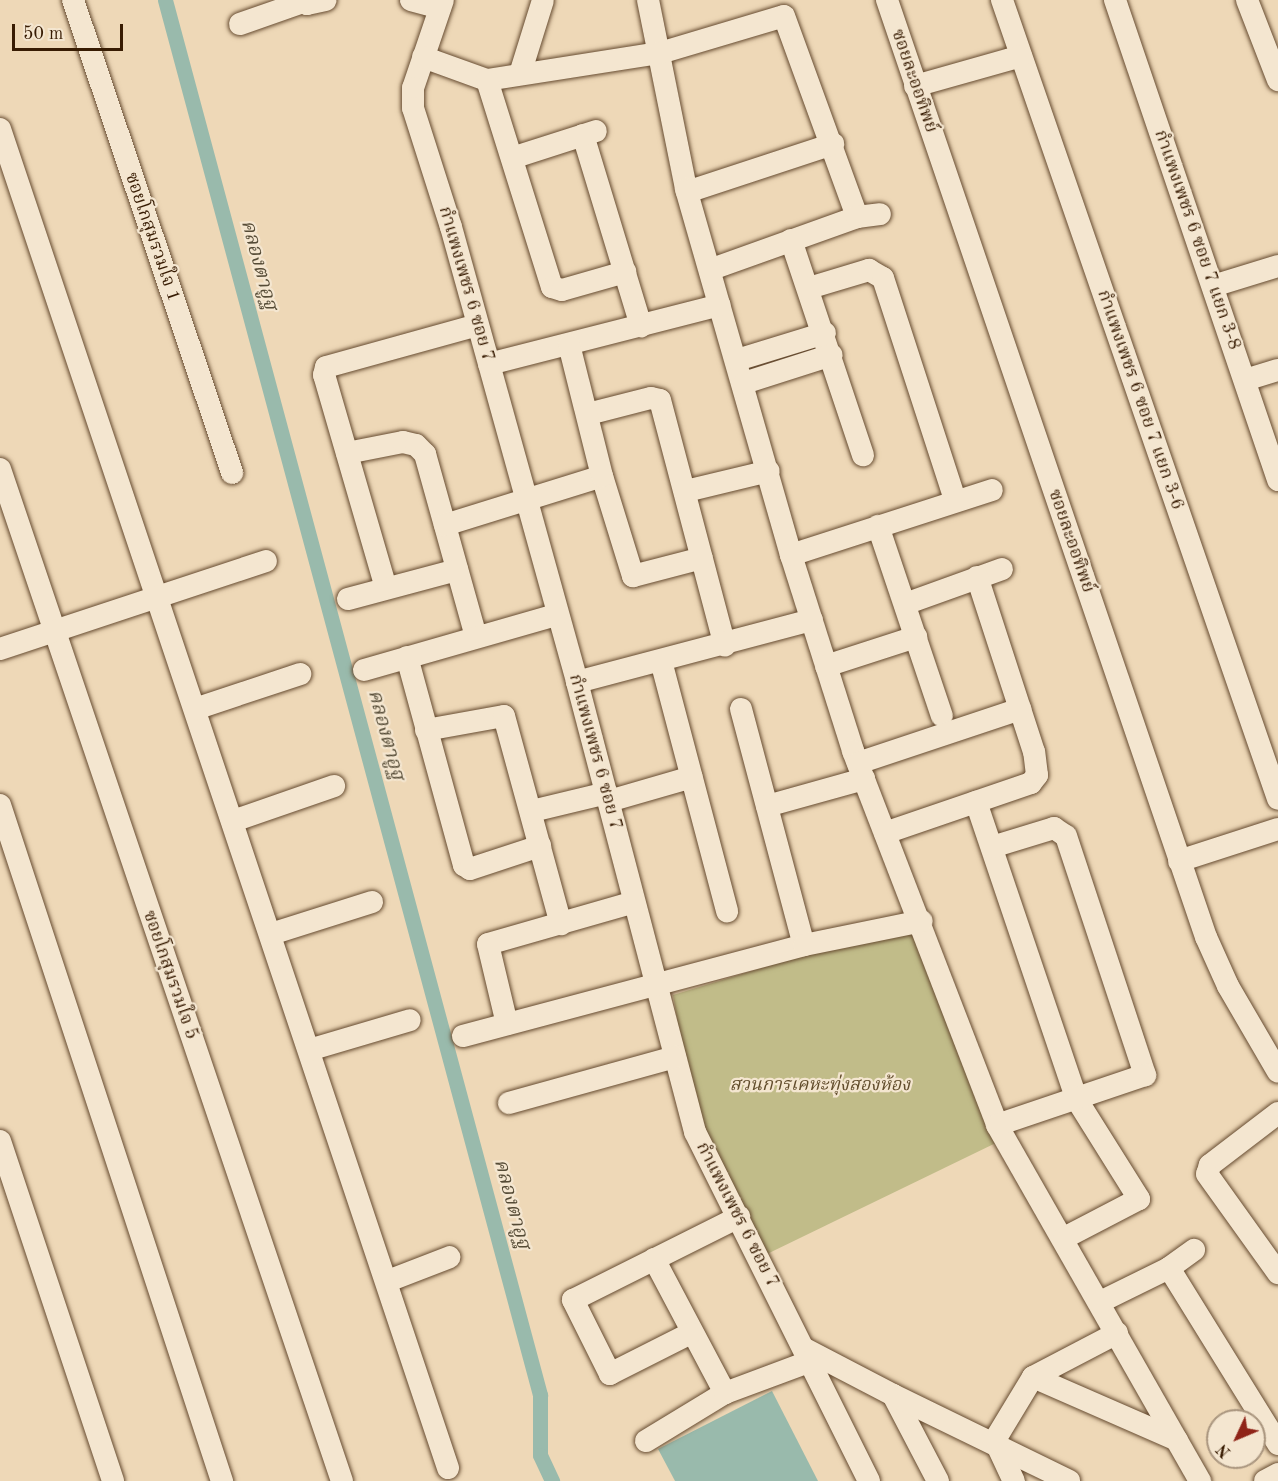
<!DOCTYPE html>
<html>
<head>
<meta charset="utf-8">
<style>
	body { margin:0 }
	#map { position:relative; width:1278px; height:1481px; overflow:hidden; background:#eed8b7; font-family:"Old Standard TT","Noto Serif Thai",serif }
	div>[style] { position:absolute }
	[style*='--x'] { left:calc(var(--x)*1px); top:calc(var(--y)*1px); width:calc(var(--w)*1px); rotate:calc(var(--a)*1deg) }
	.green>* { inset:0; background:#c1bc89 }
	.water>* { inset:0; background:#99baac }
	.canal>* { height:15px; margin:-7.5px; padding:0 7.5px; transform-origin:7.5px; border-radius:7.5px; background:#99baac }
	.roads { filter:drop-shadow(0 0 2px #664b30) drop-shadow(0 0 2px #664b30) }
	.minor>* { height:22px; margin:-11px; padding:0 11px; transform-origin:11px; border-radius:11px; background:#f4e6d0 }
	span { translate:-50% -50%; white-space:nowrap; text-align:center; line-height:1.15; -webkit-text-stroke:4.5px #f4e6d0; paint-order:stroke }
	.street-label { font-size:18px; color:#381c03 }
	.park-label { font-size:18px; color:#614c2b; font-style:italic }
	.water-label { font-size:20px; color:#554b36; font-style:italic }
	.north { position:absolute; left:1206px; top:1409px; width:60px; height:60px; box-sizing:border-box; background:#f4e6d0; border:2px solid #a9957e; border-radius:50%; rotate:226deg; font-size:16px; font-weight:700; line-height:24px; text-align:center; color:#381c03 }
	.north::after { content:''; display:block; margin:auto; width:21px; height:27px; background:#8f2418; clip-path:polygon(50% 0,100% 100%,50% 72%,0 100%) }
	.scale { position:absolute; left:12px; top:24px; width:111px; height:27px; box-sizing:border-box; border:3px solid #381c03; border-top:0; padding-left:8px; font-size:18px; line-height:21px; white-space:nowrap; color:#381c03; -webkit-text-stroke:4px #f4e6d0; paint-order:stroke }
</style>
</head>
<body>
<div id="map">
	<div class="green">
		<i style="clip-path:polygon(913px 922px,1002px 1140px,767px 1254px,696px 1131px,673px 995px)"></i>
	</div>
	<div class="water">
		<i style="clip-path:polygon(772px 1391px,818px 1481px,675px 1481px,658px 1449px)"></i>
	</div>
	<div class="canal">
		<i style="--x:165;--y:0;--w:1445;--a:74.95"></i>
		<i style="--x:540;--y:1395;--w:60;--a:90"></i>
		<i style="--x:540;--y:1455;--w:29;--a:65"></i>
	</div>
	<div class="roads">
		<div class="minor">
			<i style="--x:73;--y:0;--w:499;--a:71.4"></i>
			<i style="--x:299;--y:0;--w:9;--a:27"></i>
			<i style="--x:307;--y:4;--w:19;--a:-12"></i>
			<i style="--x:411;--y:0;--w:30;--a:15"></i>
			<i style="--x:443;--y:0;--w:93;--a:108.8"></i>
			<i style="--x:413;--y:88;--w:20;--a:90"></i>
			<i style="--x:413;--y:108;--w:125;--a:72.3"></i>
			<i style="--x:451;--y:227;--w:472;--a:74.5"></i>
			<i style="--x:577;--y:682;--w:465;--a:75.3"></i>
			<i style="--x:695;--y:1132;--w:390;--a:63.5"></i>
			<i style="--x:648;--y:0;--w:193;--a:78.6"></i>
			<i style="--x:686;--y:189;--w:381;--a:74"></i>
			<i style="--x:791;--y:555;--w:206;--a:72.4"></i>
			<i style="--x:853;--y:751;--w:401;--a:68.9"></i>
			<i style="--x:997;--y:1125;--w:410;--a:60.3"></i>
			<i style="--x:887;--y:0;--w:990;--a:71.2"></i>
			<i style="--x:1206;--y:937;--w:54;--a:65.8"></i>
			<i style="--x:1228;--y:986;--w:99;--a:59.8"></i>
			<i style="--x:1002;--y:0;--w:845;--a:70.94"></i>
			<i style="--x:1115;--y:0;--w:507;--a:71.24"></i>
			<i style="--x:1247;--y:0;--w:86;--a:68.8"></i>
			<i style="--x:240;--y:24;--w:64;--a:-19.3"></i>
			<i style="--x:423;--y:57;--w:68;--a:19.8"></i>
			<i style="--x:487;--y:80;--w:175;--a:-8.9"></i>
			<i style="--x:660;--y:53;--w:129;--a:-16.6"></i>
			<i style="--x:784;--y:16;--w:214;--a:70"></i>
			<i style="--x:520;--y:74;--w:77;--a:-72.7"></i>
			<i style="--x:487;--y:80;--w:217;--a:72.6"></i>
			<i style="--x:552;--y:287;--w:10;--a:17"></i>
			<i style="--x:562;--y:290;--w:66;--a:-15.9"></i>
			<i style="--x:915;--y:86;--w:110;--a:-15.8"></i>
			<i style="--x:0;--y:129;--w:1412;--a:71.5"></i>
			<i style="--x:583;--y:135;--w:200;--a:73.1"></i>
			<i style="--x:512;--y:158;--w:88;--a:-17.8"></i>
			<i style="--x:687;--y:192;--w:154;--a:-18.2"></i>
			<i style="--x:791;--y:240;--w:227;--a:71.5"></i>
			<i style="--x:712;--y:269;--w:154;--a:-19.7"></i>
			<i style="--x:857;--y:217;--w:23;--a:-7"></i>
			<i style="--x:1213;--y:286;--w:68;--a:-17.1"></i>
			<i style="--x:809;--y:288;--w:63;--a:-16.7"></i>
			<i style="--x:869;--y:270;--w:16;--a:30"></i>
			<i style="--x:883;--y:278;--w:233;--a:72"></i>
			<i style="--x:737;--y:360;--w:92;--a:-17.1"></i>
			<i style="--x:489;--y:364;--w:238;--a:-14.3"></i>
			<i style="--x:1245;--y:380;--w:34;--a:-17"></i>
			<i style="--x:744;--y:383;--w:92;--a:-17.7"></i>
			<i style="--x:588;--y:414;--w:65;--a:-14.3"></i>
			<i style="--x:651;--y:398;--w:9;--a:13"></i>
			<i style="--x:660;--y:400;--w:254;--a:75.2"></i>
			<i style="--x:347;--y:453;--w:57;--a:-11.1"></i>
			<i style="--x:403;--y:442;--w:13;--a:13"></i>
			<i style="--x:416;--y:445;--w:13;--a:45"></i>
			<i style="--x:425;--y:454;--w:190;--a:74.4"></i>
			<i style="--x:0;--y:469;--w:1068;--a:71.33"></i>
			<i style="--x:602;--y:476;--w:105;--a:72.8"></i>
			<i style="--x:633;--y:576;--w:71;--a:-14.6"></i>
			<i style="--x:686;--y:491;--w:85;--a:-13.5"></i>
			<i style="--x:445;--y:525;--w:164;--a:-17.3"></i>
			<i style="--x:602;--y:476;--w:135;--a:-104.1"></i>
			<i style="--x:878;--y:526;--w:200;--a:71.4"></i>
			<i style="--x:791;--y:555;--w:211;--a:-17.9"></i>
			<i style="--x:386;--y:588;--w:222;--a:-106.2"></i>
			<i style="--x:324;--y:375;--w:8;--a:-76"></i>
			<i style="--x:326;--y:367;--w:157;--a:-15.5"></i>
			<i style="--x:348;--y:599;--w:113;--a:-14.9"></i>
			<i style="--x:905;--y:604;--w:103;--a:-19.8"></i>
			<i style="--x:0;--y:649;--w:280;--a:-18.3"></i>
			<i style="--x:407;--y:657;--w:216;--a:74.7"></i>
			<i style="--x:464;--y:865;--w:7;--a:34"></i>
			<i style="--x:470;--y:869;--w:74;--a:-18.2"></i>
			<i style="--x:661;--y:661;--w:259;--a:75.2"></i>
			<i style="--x:826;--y:666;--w:95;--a:-17.9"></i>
			<i style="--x:364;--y:670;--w:200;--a:-16"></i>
			<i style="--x:577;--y:682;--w:243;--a:-14.8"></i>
			<i style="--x:195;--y:709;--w:111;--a:-18.4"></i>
			<i style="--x:741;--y:709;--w:244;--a:75.1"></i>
			<i style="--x:426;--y:730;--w:79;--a:-10.2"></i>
			<i style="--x:504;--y:716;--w:216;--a:74.7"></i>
			<i style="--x:858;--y:763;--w:171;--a:-18.4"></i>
			<i style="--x:609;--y:801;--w:86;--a:-16.1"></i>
			<i style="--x:976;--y:802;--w:315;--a:71.3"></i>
			<i style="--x:1077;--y:1100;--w:117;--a:57.9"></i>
			<i style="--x:1139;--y:1199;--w:85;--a:152.5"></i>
			<i style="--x:0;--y:805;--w:712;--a:71.82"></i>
			<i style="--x:767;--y:806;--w:101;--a:-15.6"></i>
			<i style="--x:532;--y:811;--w:77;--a:-13.5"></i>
			<i style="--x:233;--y:821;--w:107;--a:-19.1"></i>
			<i style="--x:885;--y:833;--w:154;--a:-18.9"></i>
			<i style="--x:1031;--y:783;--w:10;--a:-53"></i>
			<i style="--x:1037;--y:775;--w:23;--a:-97"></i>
			<i style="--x:1034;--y:752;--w:184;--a:-108"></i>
			<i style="--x:992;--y:847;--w:65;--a:-17"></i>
			<i style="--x:1054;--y:828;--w:14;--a:34"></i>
			<i style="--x:1066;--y:836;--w:252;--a:71.7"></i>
			<i style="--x:1145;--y:1075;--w:156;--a:161.3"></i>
			<i style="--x:1179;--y:861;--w:104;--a:-17.9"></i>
			<i style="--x:271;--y:934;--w:106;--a:-17.6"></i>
			<i style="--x:507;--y:1024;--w:82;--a:-103.4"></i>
			<i style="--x:488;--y:944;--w:152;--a:-16"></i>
			<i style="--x:463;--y:1036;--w:353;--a:-14.9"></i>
			<i style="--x:804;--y:945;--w:120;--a:-11.5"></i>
			<i style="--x:309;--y:1050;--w:105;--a:-16.5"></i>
			<i style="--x:509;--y:1103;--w:172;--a:-15.5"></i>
			<i style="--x:1278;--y:1113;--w:86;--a:142.6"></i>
			<i style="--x:1210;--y:1165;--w:9;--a:108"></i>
			<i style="--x:1207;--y:1174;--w:122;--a:54.4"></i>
			<i style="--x:0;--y:1141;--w:358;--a:71.6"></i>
			<i style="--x:654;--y:1259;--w:152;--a:62.1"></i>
			<i style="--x:1169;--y:1268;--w:31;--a:-36"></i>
			<i style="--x:388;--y:1281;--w:66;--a:-21.2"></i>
			<i style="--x:1100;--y:1302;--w:77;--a:-26.2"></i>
			<i style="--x:1169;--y:1268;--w:207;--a:58.2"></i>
			<i style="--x:691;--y:1333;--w:91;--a:153.2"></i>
			<i style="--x:610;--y:1374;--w:83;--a:-116.6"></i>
			<i style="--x:573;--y:1300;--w:186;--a:-26.6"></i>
			<i style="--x:805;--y:1349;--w:99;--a:27.6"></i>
			<i style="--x:893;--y:1395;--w:97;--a:62.4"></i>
			<i style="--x:1033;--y:1377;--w:157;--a:23.6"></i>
			<i style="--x:893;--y:1395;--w:196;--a:26"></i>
			<i style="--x:646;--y:1441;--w:92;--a:-31.3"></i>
			<i style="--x:725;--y:1393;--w:92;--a:-20.4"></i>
			<i style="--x:993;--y:1443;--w:77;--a:-58.8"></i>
			<i style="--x:1033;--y:1377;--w:95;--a:-27.6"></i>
			<i style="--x:997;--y:1445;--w:40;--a:65"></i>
			<i style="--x:1265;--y:1481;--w:15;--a:-28"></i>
		</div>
	</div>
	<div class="street-label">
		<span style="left:914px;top:81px;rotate:71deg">ซอยละออทิพย์</span>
		<span style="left:152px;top:237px;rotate:71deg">ซอยโกสุมรวมใจ 1</span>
		<span style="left:1197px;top:240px;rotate:71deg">กำแพงเพชร 6 ซอย 7 แยก 3-8</span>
		<span style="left:466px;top:284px;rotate:74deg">กำแพงเพชร 6 ซอย 7</span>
		<span style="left:1140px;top:400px;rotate:71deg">กำแพงเพชร 6 ซอย 7 แยก 3-6</span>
		<span style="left:1071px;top:541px;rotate:71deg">ซอยละออทิพย์</span>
		<span style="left:595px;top:752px;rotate:75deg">กำแพงเพชร 6 ซอย 7</span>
		<span style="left:170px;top:975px;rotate:71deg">ซอยโกสุมรวมใจ 5</span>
		<span style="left:737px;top:1215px;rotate:63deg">กำแพงเพชร 6 ซอย 7</span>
	</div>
	<div class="park-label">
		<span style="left:820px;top:1085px">สวนการเคหะทุ่งสองห้อง</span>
	</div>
	<div class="water-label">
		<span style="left:258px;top:265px;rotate:75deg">คลองตาอูฐ</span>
		<span style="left:385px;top:735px;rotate:75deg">คลองตาอูฐ</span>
		<span style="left:511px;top:1204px;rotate:75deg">คลองตาอูฐ</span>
	</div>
	<div class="north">N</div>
	<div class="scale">50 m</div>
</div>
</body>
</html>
